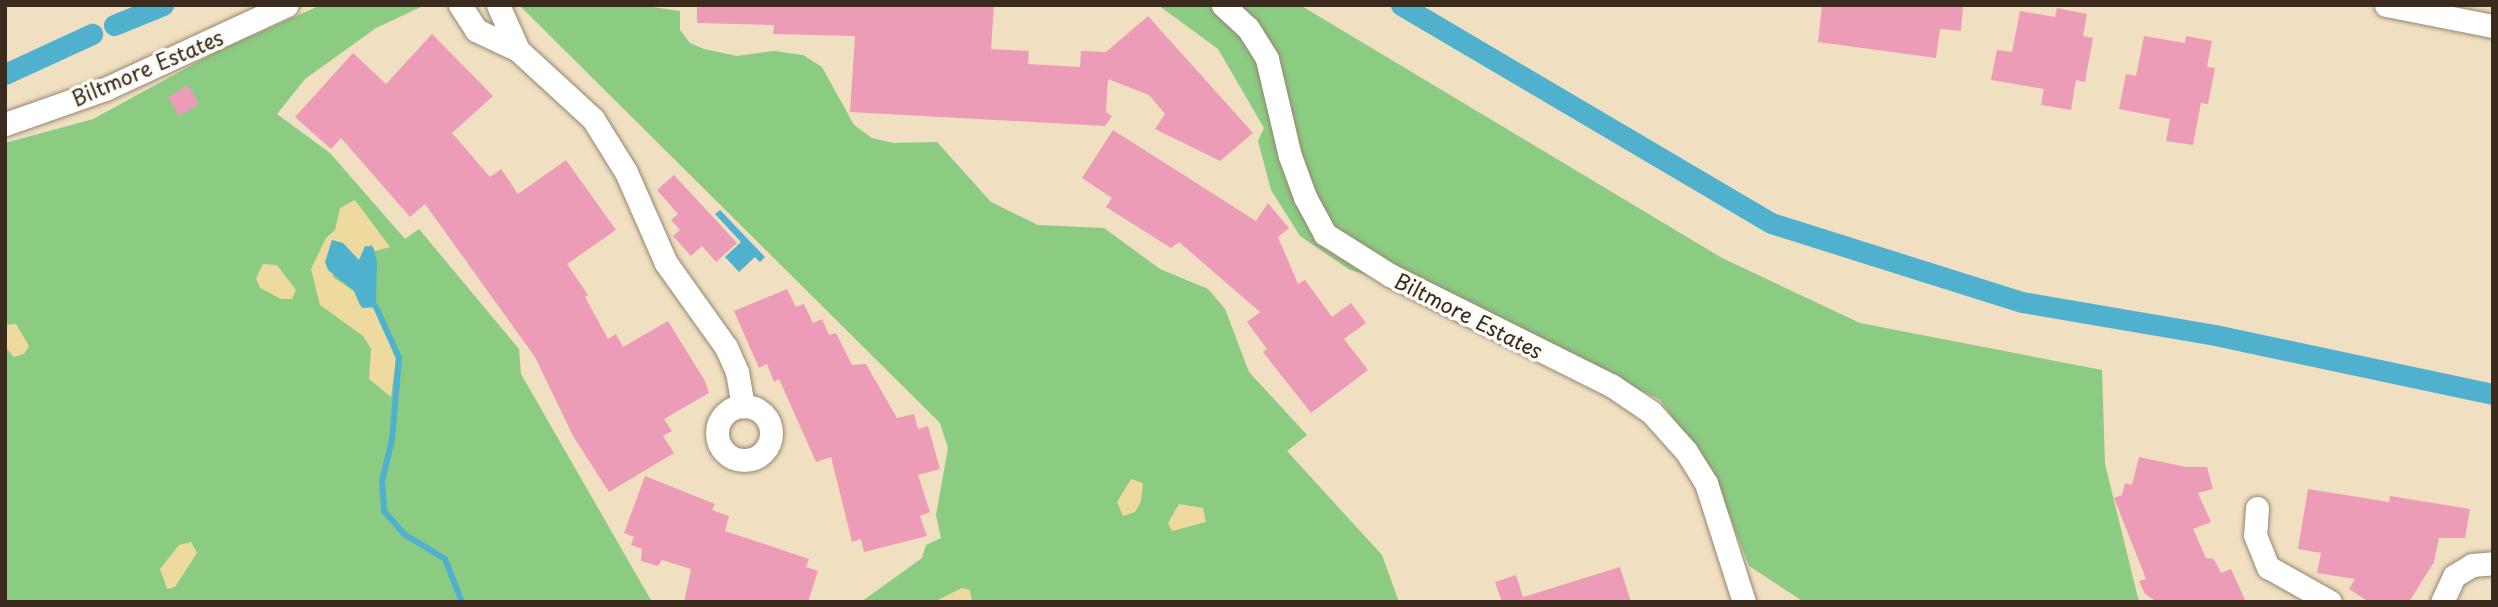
<!DOCTYPE html>
<html>
<head>
<meta charset="utf-8">
<style>
	body { margin:0 }
	#map { position:relative; width:2498px; height:607px; overflow:hidden; background:#f0e0c1; font-family:"Playpen Sans",sans-serif }
	div>[style] { position:absolute }
	[style*='--x'] { left:calc(var(--x)*1px); top:calc(var(--y)*1px); width:calc(var(--w)*1px); rotate:calc(var(--a)*1deg) }
	.green>* { inset:0; background:#8bcb82 }
	.sand>* { inset:0; background:#eeda9e }
	.water>* { inset:0; background:#4fb1ce }
	.stream>* { height:6px; margin:-3px; padding:0 3px; transform-origin:3px; border-radius:3px; background:#4fb1ce }
	.canal>* { height:21px; margin:-10.5px; padding:0 10.5px; transform-origin:10.5px; border-radius:10.5px; background:#4fb1ce }
	.building>* { inset:0; background:#ed9cb8 }
	.roads { filter:drop-shadow(0 0 2px #968570) drop-shadow(0 0 2px #968570) }
	.street>* { height:23px; margin:-11.5px; padding:0 11.5px; transform-origin:11.5px; border-radius:11.5px; background:#fff }
	.street>.ring { margin:-11.5px; padding:0; box-sizing:content-box; background:none; border:23px solid #fff; border-radius:50% }
	span { translate:-50% -50%; white-space:nowrap; text-align:center; line-height:1.15; -webkit-text-stroke:7px #fdfcf7; paint-order:stroke }
	.street-label { font-size:21px; color:#3b2a1e }
	.frame { position:absolute; inset:0; border:7px solid #3b2a1e; pointer-events:none }
</style>
</head>
<body>
<div id="map">
	<div class="green">
		<i style="clip-path:polygon(321px 5px,425px 5px,376px 28px,305px 79px,277px 114px,330px 153px,405px 239px,419px 229px,519px 349px,521px 374px,652px 602px,5px 602px,5px 143px,93px 119px,216px 52px)"></i>
		<i style="clip-path:polygon(519px 5px,638px 5px,680px 11px,680px 30px,690px 43px,704px 49px,737px 56px,774px 51px,803px 55px,822px 67px,854px 125px,872px 138px,893px 143px,937px 142px,991px 202px,1038px 225px,1104px 228px,1160px 269px,1208px 289px,1225px 309px,1249px 372px,1307px 435px,1287px 451px,1382px 555px,1399px 602px,861px 602px,922px 558px,926px 545px,941px 538px,936px 515px,948px 448px,940px 423px)"></i>
		<i style="clip-path:polygon(1158px 5px,1300px 5px,1722px 258px,1860px 323px,2102px 370px,2105px 464px,2139px 602px,1804px 602px,1749px 566px,1712px 470px,1660px 400px,1483px 309px,1350px 270px,1300px 236px,1271px 190px,1258px 141px,1264px 128px,1218px 49px)"></i>
	</div>
	<div class="sand">
		<i style="clip-path:polygon(355px 200px,390px 247px,375px 251px,371px 244px,359px 260px,335px 240px,333px 277px,354px 291px,360px 306px,375px 308px,382px 320px,396px 358px,391px 397px,369px 379px,371px 349px,363px 336px,320px 305px,311px 269px,326px 238px,335px 230px,340px 208px)"></i>
		<i style="clip-path:polygon(263px 264px,277px 265px,296px 290px,292px 299px,281px 299px,260px 288px,256px 278px)"></i>
		<i style="clip-path:polygon(16px 324px,29px 346px,24px 354px,14px 357px,5px 347px,5px 325px)"></i>
		<i style="clip-path:polygon(1131px 479px,1143px 483px,1141px 501px,1135px 512px,1123px 516px,1117px 502px)"></i>
		<i style="clip-path:polygon(1179px 504px,1203px 508px,1206px 522px,1172px 531px,1168px 523px)"></i>
		<i style="clip-path:polygon(191px 542px,197px 553px,175px 587px,167px 589px,160px 569px,179px 545px)"></i>
		<i style="clip-path:polygon(962px 588px,970px 590px,972px 602px,934px 602px)"></i>
	</div>
	<div class="water">
		<i style="clip-path:polygon(720px 210px,765px 257px,760px 262px,755px 257px,739px 272px,725px 257px,741px 242px,715px 214px)"></i>
		<i style="clip-path:polygon(332px 240px,343px 243px,359px 260px,365px 246px,373px 247px,377px 261px,376px 307px,362px 308px,354px 291px,328px 270px,325px 262px)"></i>
	</div>
	<div class="stream">
		<i style="--x:376;--y:307;--w:56;--a:65.7"></i>
		<i style="--x:399;--y:358;--w:82;--a:94.9"></i>
		<i style="--x:392;--y:440;--w:42;--a:103.7"></i>
		<i style="--x:382;--y:481;--w:30;--a:86"></i>
		<i style="--x:384;--y:511;--w:30;--a:49"></i>
		<i style="--x:404;--y:534;--w:48;--a:31.4"></i>
		<i style="--x:445;--y:559;--w:46;--a:68.4"></i>
	</div>
	<div class="canal">
		<i style="--x:1401;--y:5;--w:429;--a:30.5"></i>
		<i style="--x:1771;--y:223;--w:263;--a:17.5"></i>
		<i style="--x:2022;--y:302;--w:196;--a:9.7"></i>
		<i style="--x:2215;--y:335;--w:284;--a:12"></i>
		<i style="--x:114;--y:25;--w:53;--a:-22.2"></i>
		<i style="--x:5;--y:74;--w:96;--a:-24.7"></i>
	</div>
	<div class="building">
		<i style="clip-path:polygon(697px 5px,994px 5px,991px 49px,1029px 51px,1028px 64px,1080px 67px,1081px 51px,1106px 52px,1148px 16px,1253px 133px,1220px 161px,1155px 129px,1165px 114px,1149px 95px,1108px 79px,1106px 112px,1112px 116px,1105px 126px,850px 112px,855px 36px,773px 34px,774px 25px,697px 23px)"></i>
		<i style="clip-path:polygon(1822px 5px,1963px 5px,1961px 31px,1940px 29px,1936px 58px,1818px 42px)"></i>
		<i style="clip-path:polygon(2057px 8px,2087px 14px,2083px 36px,2093px 38px,2085px 82px,2076px 80px,2071px 110px,2041px 105px,2044px 89px,1991px 80px,1997px 50px,2012px 52px,2020px 11px,2055px 17px)"></i>
		<i style="clip-path:polygon(432px 34px,493px 96px,452px 133px,490px 177px,501px 169px,518px 194px,566px 160px,616px 230px,567px 264px,588px 295px,585px 297px,608px 339px,616px 334px,623px 347px,668px 321px,705px 381px,709px 393px,664px 419px,672px 431px,663px 436px,674px 453px,609px 492px,573px 436px,535px 357px,425px 204px,410px 217px,341px 138px,331px 149px,295px 117px,353px 53px,386px 84px)"></i>
		<i style="clip-path:polygon(2144px 36px,2185px 43px,2186px 36px,2212px 41px,2207px 67px,2215px 68px,2208px 104px,2201px 103px,2193px 145px,2166px 141px,2170px 119px,2119px 109px,2126px 74px,2136px 76px)"></i>
		<i style="clip-path:polygon(188px 85px,199px 104px,179px 116px,168px 97px)"></i>
		<i style="clip-path:polygon(1113px 130px,1256px 221px,1268px 203px,1289px 228px,1278px 237px,1298px 284px,1305px 280px,1332px 317px,1351px 303px,1366px 323px,1344px 339px,1368px 370px,1311px 413px,1263px 352px,1267px 349px,1247px 322px,1260px 312px,1179px 242px,1171px 248px,1106px 207px,1112px 198px,1082px 178px)"></i>
		<i style="clip-path:polygon(674px 175px,737px 243px,716px 262px,702px 246px,691px 256px,673px 236px,680px 230px,671px 220px,678px 214px,657px 190px)"></i>
		<i style="clip-path:polygon(787px 289px,796px 307px,804px 304px,813px 323px,822px 319px,829px 335px,836px 333px,852px 365px,866px 364px,897px 418px,914px 414px,918px 429px,928px 426px,940px 469px,918px 475px,930px 512px,920px 516px,927px 536px,864px 552px,861px 539px,852px 542px,831px 457px,816px 462px,779px 379px,774px 382px,767px 364px,759px 368px,734px 311px)"></i>
		<i style="clip-path:polygon(2139px 457px,2186px 467px,2207px 467px,2213px 489px,2198px 493px,2211px 522px,2193px 529px,2206px 558px,2214px 559px,2221px 573px,2231px 569px,2246px 602px,2157px 602px,2145px 594px,2139px 581px,2146px 579px,2114px 498px,2122px 495px,2125px 483px,2132px 485px)"></i>
		<i style="clip-path:polygon(645px 476px,715px 504px,712px 510px,729px 516px,725px 531px,809px 559px,806px 567px,818px 571px,808px 602px,684px 602px,691px 569px,662px 560px,658px 566px,641px 561px,642px 549px,631px 545px,634px 537px,624px 533px)"></i>
		<i style="clip-path:polygon(2308px 489px,2389px 502px,2390px 496px,2470px 509px,2465px 538px,2439px 538px,2434px 562px,2409px 602px,2369px 602px,2349px 589px,2355px 579px,2317px 573px,2321px 553px,2298px 549px)"></i>
		<i style="clip-path:polygon(1620px 567px,1631px 602px,1502px 602px,1495px 582px,1516px 575px,1523px 597px)"></i>
	</div>
	<div class="roads">
		<div class="street">
			<i style="--x:460;--y:5;--w:30;--a:57"></i>
			<i style="--x:476;--y:30;--w:47;--a:25.5"></i>
			<i style="--x:518;--y:50;--w:102;--a:42.6"></i>
			<i style="--x:593;--y:119;--w:62;--a:58.1"></i>
			<i style="--x:626;--y:172;--w:99;--a:66.3"></i>
			<i style="--x:666;--y:263;--w:103;--a:54.5"></i>
			<i style="--x:726;--y:347;--w:27;--a:66"></i>
			<i style="--x:737;--y:372;--w:35;--a:80"></i>
			<i style="--x:498;--y:5;--w:49;--a:66"></i>
			<i style="--x:1223;--y:5;--w:34;--a:43"></i>
			<i style="--x:1248;--y:28;--w:36;--a:58"></i>
			<i style="--x:1267;--y:59;--w:100;--a:76.7"></i>
			<i style="--x:1290;--y:156;--w:44;--a:69.9"></i>
			<i style="--x:1305;--y:197;--w:42;--a:61.6"></i>
			<i style="--x:1325;--y:234;--w:77;--a:32.2"></i>
			<i style="--x:1390;--y:275;--w:247;--a:26.5"></i>
			<i style="--x:1611;--y:385;--w:48;--a:34"></i>
			<i style="--x:1651;--y:412;--w:52;--a:48.1"></i>
			<i style="--x:1686;--y:451;--w:38;--a:58"></i>
			<i style="--x:1706;--y:483;--w:125;--a:72.3"></i>
			<i style="--x:2386;--y:5;--w:109;--a:11.1"></i>
			<i style="--x:5;--y:124;--w:106;--a:-19.3"></i>
			<i style="--x:105;--y:89;--w:200;--a:-24.8"></i>
			<i class="ring" style="left:717px;top:406px;width:31px;height:31px"></i>
			<i style="--x:2257;--y:508;--w:27;--a:94"></i>
			<i style="--x:2255;--y:535;--w:35;--a:68"></i>
			<i style="--x:2268;--y:567;--w:71;--a:29.4"></i>
			<i style="--x:2442;--y:602;--w:29;--a:-65"></i>
			<i style="--x:2454;--y:576;--w:21;--a:-31"></i>
			<i style="--x:2472;--y:565;--w:21;--a:-5"></i>
		</div>
	</div>
	<div class="street-label">
		<span style="left:147px;top:67px;rotate:-23deg">Biltmore Estates</span>
		<span style="left:1469px;top:315px;rotate:27deg">Biltmore Estates</span>
	</div>
	<div class="frame"></div>
</div>
</body>
</html>
